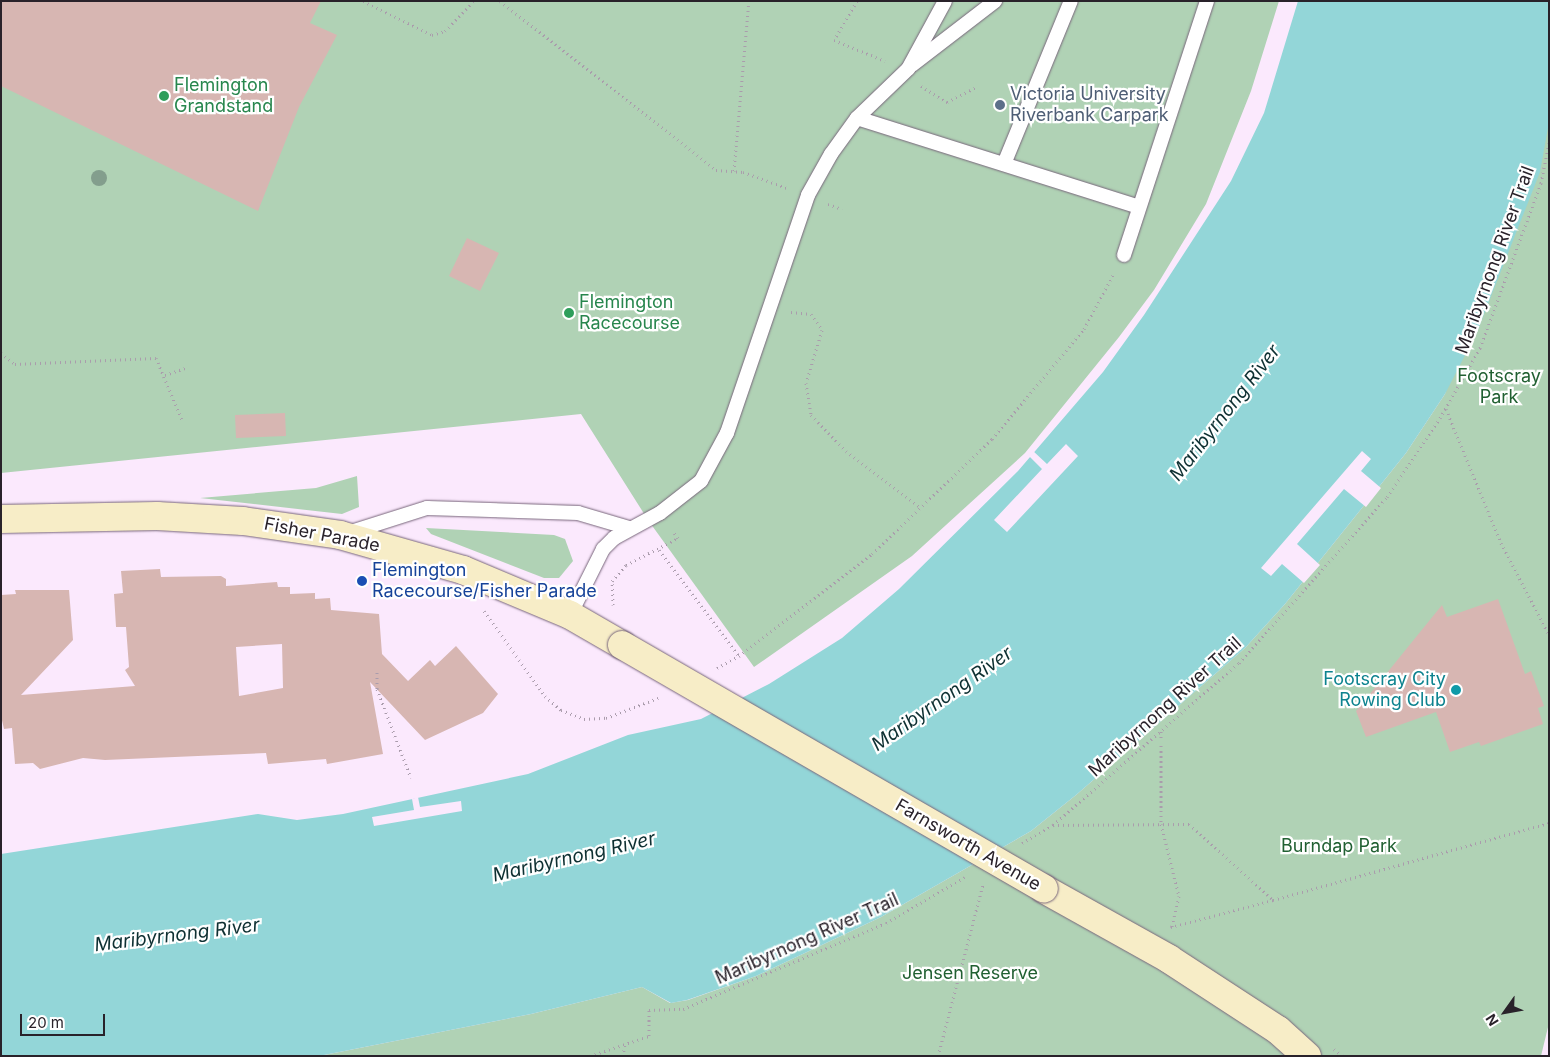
<!DOCTYPE html>
<html>
<head>
<meta charset="utf-8">
<style>
	body { margin:0 }
	#map { position:relative; width:1550px; height:1057px; overflow:hidden; background:#fbe9fd; font-family:Inter,sans-serif }
	div>[style] { position:absolute }
	[style*='--x'] { left:calc(var(--x)*1px); top:calc(var(--y)*1px); width:calc(var(--w)*1px); rotate:calc(var(--a)*1deg) }
	.green>* { inset:0; background:#b0d2b5 }
	.water>* { inset:0; background:#93d6d8 }
	.pier>* { inset:0; background:#fbe9fd }
	.building>* { inset:0; background:#d7b6b2 }
	.path>* { height:3px; margin-top:-1.5px; transform-origin:0; background:repeating-linear-gradient(90deg,#aa9cac 0 1px,transparent 0 5px) }
	.roads { filter:drop-shadow(0 0 1px #78667b) drop-shadow(0 0 1px #78667b) }
	.lane>* { height:14px; margin:-7px; padding:0 7px; transform-origin:7px; border-radius:7px; background:#fff }
	.secondary>* { height:28px; margin:-14px; padding:0 14px; transform-origin:14px; border-radius:14px; background:#f7edc7 }
	.bridges { filter:drop-shadow(0 0 1px #78667b) drop-shadow(0 0 1px #78667b) }
	.secondary-bridge>* { height:28px; margin:-14px; padding:0 14px; transform-origin:14px; border-radius:14px; background:#f7edc7 }
	.trees>* { width:16px; height:16px; margin:-8px; border-radius:50%; background:#839e8d }
	.dots>* { width:14px; height:14px; translate:-50% -50%; box-sizing:border-box; border:2px solid #fff; border-radius:50% }
	span { translate:-50% -50%; white-space:nowrap; text-align:center; line-height:1.15; -webkit-text-stroke:4.5px #fff; paint-order:stroke }
	.leisure-label { font-size:18px; color:#27864d }
	.left { translate:0 -50%; text-align:left }
	.service-label { font-size:18px; color:#4e5e75 }
	.street-label { font-size:18px; color:#29222a }
	.park-label { font-size:18px; color:#216032 }
	.transit-label { font-size:18px; color:#164399 }
	.culture-label { font-size:18px; color:#0d838f }
	.right { translate:-100% -50%; text-align:right }
	.water-label { font-size:19px; color:#0e3032; font-style:italic }
	.frame { position:absolute; inset:0; border:2px solid #29222a; pointer-events:none }
	.north { position:absolute; left:1480px; top:987px; width:50px; height:50px; -webkit-text-stroke:4px #fff; paint-order:stroke; rotate:238deg; font-size:14px; font-weight:700; line-height:20px; text-align:center; color:#29222a }
	.north::after { content:''; display:block; margin:auto; width:18px; height:22px; background:#29222a; clip-path:polygon(50% 0,100% 100%,50% 72%,0 100%) }
	.scale { position:absolute; left:20px; top:1014px; width:85px; height:22px; box-sizing:border-box; border:2px solid #29222a; border-top:0; padding-left:6px; font-size:15px; line-height:18px; white-space:nowrap; color:#29222a; -webkit-text-stroke:4px #fff; paint-order:stroke }
</style>
</head>
<body>
<div id="map">
	<div class="green">
		<i style="clip-path:polygon(1px 1px,1279px 1px,1251px 91px,1206px 204px,1154px 290px,1119px 337px,1025px 453px,912px 556px,754px 667px,648px 520px,581px 414px,1px 473px)"></i>
		<i style="clip-path:polygon(1549px 52px,1549px 1023px,1541px 1056px,319px 1056px,531px 1014px,642px 987px,670px 1003px,688px 1000px,756px 976px,881px 917px,1031px 831px,1076px 795px,1245px 648px,1285px 604px,1406px 453px,1445px 394px)"></i>
		<i style="clip-path:polygon(357px 476px,359px 507px,342px 514px,200px 498px,316px 488px)"></i>
		<i style="clip-path:polygon(426px 528px,554px 535px,565px 539px,573px 561px,559px 578px,544px 578px,431px 534px)"></i>
	</div>
	<div class="water">
		<i style="clip-path:polygon(1298px 1px,1549px 1px,1549px 122px,1540px 172px,1477px 332px,1445px 394px,1406px 453px,1285px 604px,1245px 648px,1076px 795px,1031px 831px,881px 917px,756px 976px,687px 1000px,671px 1003px,642px 987px,531px 1014px,319px 1056px,1px 1056px,1px 854px,258px 814px,297px 820px,343px 814px,528px 774px,628px 735px,701px 719px,769px 684px,842px 638px,899px 589px,1018px 471px,1103px 372px,1144px 315px,1231px 181px,1264px 113px)"></i>
	</div>
	<div class="pier">
		<i style="clip-path:polygon(1066px 444px,1078px 456px,1007px 532px,994px 520px,1042px 469px,1028px 455px,1032px 450px,1047px 464px)"></i>
		<i style="clip-path:polygon(1362px 451px,1371px 459px,1361px 471px,1381px 488px,1366px 507px,1344px 489px,1297px 544px,1320px 565px,1304px 583px,1282px 564px,1271px 576px,1261px 568px)"></i>
		<i style="clip-path:polygon(418px 797px,420px 807px,461px 801px,462px 811px,374px 826px,372px 817px,414px 810px,412px 799px)"></i>
	</div>
	<div class="building">
		<i style="clip-path:polygon(1px 1px,321px 1px,310px 23px,337px 35px,299px 107px,258px 211px,1px 86px)"></i>
		<i style="clip-path:polygon(467px 238px,499px 253px,480px 291px,449px 276px)"></i>
		<i style="clip-path:polygon(285px 413px,286px 436px,236px 438px,235px 415px)"></i>
		<i style="clip-path:polygon(evenodd,160px 569px,161px 577px,221px 576px,226px 579px,226px 586px,277px 582px,278px 587px,290px 587px,290px 594px,315px 593px,315px 599px,330px 598px,331px 610px,379px 614px,382px 654px,408px 681px,430px 660px,435px 666px,456px 646px,498px 694px,483px 713px,425px 740px,370px 682px,383px 754px,327px 764px,326px 759px,268px 764px,266px 753px,105px 760px,83px 758px,40px 769px,33px 763px,15px 764px,12px 728px,4px 729px,1px 716px,1px 595px,16px 594px,15px 590px,69px 590px,73px 640px,21px 695px,135px 686px,125px 670px,129px 667px,126px 627px,116px 627px,114px 594px,123px 593px,121px 571px,160px 569px,282px 644px,283px 688px,239px 696px,236px 647px,282px 644px)"></i>
		<i style="clip-path:polygon(1498px 599px,1525px 674px,1531px 671px,1544px 706px,1538px 708px,1543px 724px,1481px 746px,1479px 742px,1450px 752px,1436px 712px,1366px 737px,1356px 711px,1442px 605px,1447px 617px)"></i>
	</div>
	<div class="path">
		<i style="--x:363;--y:1;--w:77;--a:26.2"></i>
		<i style="--x:432;--y:35;--w:14;--a:-17"></i>
		<i style="--x:445;--y:31;--w:42;--a:-46"></i>
		<i style="--x:500;--y:1;--w:274;--a:38"></i>
		<i style="--x:716;--y:170;--w:27;--a:4"></i>
		<i style="--x:743;--y:172;--w:47;--a:20"></i>
		<i style="--x:857;--y:1;--w:45;--a:120.5"></i>
		<i style="--x:834;--y:40;--w:55;--a:22.4"></i>
		<i style="--x:921;--y:86;--w:31;--a:32"></i>
		<i style="--x:947;--y:102;--w:34;--a:-27"></i>
		<i style="--x:734;--y:171;--w:171;--a:-85"></i>
		<i style="--x:828;--y:204;--w:15;--a:20"></i>
		<i style="--x:791;--y:312;--w:20;--a:6"></i>
		<i style="--x:811;--y:314;--w:19;--a:55"></i>
		<i style="--x:822;--y:330;--w:55;--a:106.8"></i>
		<i style="--x:806;--y:383;--w:32;--a:81"></i>
		<i style="--x:811;--y:415;--w:50;--a:45.8"></i>
		<i style="--x:846;--y:451;--w:93;--a:37.1"></i>
		<i style="--x:1;--y:353;--w:18;--a:38"></i>
		<i style="--x:15;--y:364;--w:141;--a:-2.4"></i>
		<i style="--x:156;--y:358;--w:67;--a:67.2"></i>
		<i style="--x:165;--y:375;--w:24;--a:-19"></i>
		<i style="--x:1446;--y:409;--w:145;--a:67.7"></i>
		<i style="--x:1501;--y:543;--w:104;--a:62.4"></i>
		<i style="--x:659;--y:550;--w:133;--a:53"></i>
		<i style="--x:613;--y:605;--w:24;--a:-92"></i>
		<i style="--x:612;--y:581;--w:21;--a:-49"></i>
		<i style="--x:626;--y:565;--w:59;--a:-27.4"></i>
		<i style="--x:678;--y:538;--w:9;--a:-126"></i>
		<i style="--x:484;--y:611;--w:105;--a:54.3"></i>
		<i style="--x:545;--y:696;--w:21;--a:41"></i>
		<i style="--x:561;--y:710;--w:25;--a:21"></i>
		<i style="--x:584;--y:719;--w:22;--a:-3"></i>
		<i style="--x:606;--y:718;--w:56;--a:-21"></i>
		<i style="--x:717;--y:668;--w:25;--a:-29"></i>
		<i style="--x:739;--y:656;--w:168;--a:-37.5"></i>
		<i style="--x:872;--y:554;--w:166;--a:-43.8"></i>
		<i style="--x:992;--y:439;--w:143;--a:-50.1"></i>
		<i style="--x:1084;--y:329;--w:64;--a:-61.8"></i>
		<i style="--x:377;--y:672;--w:17;--a:90"></i>
		<i style="--x:377;--y:689;--w:95;--a:69.1"></i>
		<i style="--x:1161;--y:731;--w:93;--a:90"></i>
		<i style="--x:1161;--y:824;--w:74;--a:76"></i>
		<i style="--x:1179;--y:896;--w:32;--a:103"></i>
		<i style="--x:1053;--y:825;--w:136;--a:-0.4"></i>
		<i style="--x:1189;--y:824;--w:113;--a:42.1"></i>
		<i style="--x:1273;--y:900;--w:106;--a:165.2"></i>
		<i style="--x:1022;--y:843;--w:36;--a:-30"></i>
		<i style="--x:1053;--y:825;--w:247;--a:-41.1"></i>
		<i style="--x:1239;--y:663;--w:222;--a:-48.3"></i>
		<i style="--x:1387;--y:497;--w:95;--a:-56.1"></i>
		<i style="--x:1440;--y:418;--w:81;--a:-60.3"></i>
		<i style="--x:1480;--y:348;--w:176;--a:-69.7"></i>
		<i style="--x:1541;--y:183;--w:41;--a:-78.7"></i>
		<i style="--x:1273;--y:900;--w:287;--a:-15.6"></i>
		<i style="--x:1334;--y:1049;--w:11;--a:38"></i>
		<i style="--x:590;--y:1056;--w:62;--a:-18.7"></i>
		<i style="--x:649;--y:1036;--w:26;--a:-90"></i>
		<i style="--x:649;--y:1010;--w:34;--a:-2"></i>
		<i style="--x:683;--y:1009;--w:220;--a:-23"></i>
		<i style="--x:886;--y:923;--w:91;--a:-30.2"></i>
		<i style="--x:623;--y:1056;--w:12;--a:-81"></i>
		<i style="--x:938;--y:1056;--w:177;--a:-75.3"></i>
	</div>
	<div class="roads">
		<div class="lane">
			<i style="--x:912;--y:65;--w:105;--a:-37.6"></i>
			<i style="--x:857;--y:118;--w:71;--a:-43.9"></i>
			<i style="--x:908;--y:69;--w:77;--a:-61.4"></i>
			<i style="--x:1004;--y:164;--w:176;--a:-67.7"></i>
			<i style="--x:1124;--y:255;--w:267;--a:-71.9"></i>
			<i style="--x:348;--y:533;--w:83;--a:-17.6"></i>
			<i style="--x:427;--y:508;--w:151;--a:1.9"></i>
			<i style="--x:578;--y:513;--w:53;--a:16.4"></i>
			<i style="--x:570;--y:615;--w:74;--a:-63.4"></i>
			<i style="--x:603;--y:549;--w:16;--a:-45"></i>
			<i style="--x:614;--y:538;--w:52;--a:-28.5"></i>
			<i style="--x:660;--y:513;--w:52;--a:-38"></i>
			<i style="--x:701;--y:481;--w:55;--a:-61.6"></i>
			<i style="--x:727;--y:433;--w:251;--a:-71.2"></i>
			<i style="--x:808;--y:195;--w:47;--a:-60.7"></i>
			<i style="--x:831;--y:154;--w:44;--a:-54.2"></i>
			<i style="--x:857;--y:118;--w:296;--a:17.5"></i>
		</div>
		<div class="secondary">
			<i style="--x:1;--y:519;--w:156;--a:-1.1"></i>
			<i style="--x:157;--y:516;--w:86;--a:3.3"></i>
			<i style="--x:243;--y:521;--w:98;--a:8.2"></i>
			<i style="--x:340;--y:535;--w:128;--a:15.9"></i>
			<i style="--x:463;--y:570;--w:116;--a:22.8"></i>
			<i style="--x:570;--y:615;--w:60;--a:30"></i>
			<i style="--x:1044;--y:889;--w:143;--a:29.2"></i>
			<i style="--x:1169;--y:959;--w:130;--a:33.1"></i>
			<i style="--x:1278;--y:1030;--w:39;--a:42"></i>
		</div>
	</div>
	<div class="bridges">
		<div class="secondary-bridge">
			<i style="--x:622;--y:645;--w:487;--a:30"></i>
		</div>
	</div>
	<div class="trees">
		<i style="left:99px;top:178px"></i>
	</div>
	<div class="dots">
		<i style="left:164px;top:96px;background:#2e9e5b"></i>
		<i style="left:1000px;top:105px;background:#5c6f8a"></i>
		<i style="left:569px;top:313px;background:#2e9e5b"></i>
		<i style="left:362px;top:581px;background:#1a4fb4"></i>
		<i style="left:1456px;top:690px;background:#0f9aa8"></i>
	</div>
	<div class="leisure-label">
		<span class="left" style="left:174px;top:96px">Flemington<br>Grandstand</span>
		<span class="left" style="left:579px;top:313px">Flemington<br>Racecourse</span>
	</div>
	<div class="service-label">
		<span class="left" style="left:1010px;top:105px">Victoria University<br>Riverbank Carpark</span>
	</div>
	<div class="street-label">
		<span style="left:1495px;top:260px;rotate:-70deg">Maribyrnong River Trail</span>
		<span style="left:322px;top:535px;rotate:11deg">Fisher Parade</span>
		<span style="left:1165px;top:707px;rotate:-42deg">Maribyrnong River Trail</span>
		<span style="left:968px;top:845px;rotate:30deg">Farnsworth Avenue</span>
		<span style="left:807px;top:939px;rotate:-24deg">Maribyrnong River Trail</span>
	</div>
	<div class="park-label">
		<span style="left:1499px;top:387px">Footscray<br>Park</span>
		<span style="left:1339px;top:846px">Burndap Park</span>
		<span style="left:970px;top:973px">Jensen Reserve</span>
	</div>
	<div class="transit-label">
		<span class="left" style="left:372px;top:581px">Flemington<br>Racecourse/Fisher Parade</span>
	</div>
	<div class="culture-label">
		<span class="right" style="left:1446px;top:690px">Footscray City<br>Rowing Club</span>
	</div>
	<div class="water-label">
		<span style="left:1225px;top:413px;rotate:-52deg">Maribyrnong River</span>
		<span style="left:942px;top:699px;rotate:-35deg">Maribyrnong River</span>
		<span style="left:574px;top:857px;rotate:-13deg">Maribyrnong River</span>
		<span style="left:177px;top:935px;rotate:-7deg">Maribyrnong River</span>
	</div>
	<div class="frame"></div>
	<div class="north">N</div>
	<div class="scale">20 m</div>
</div>
</body>
</html>
